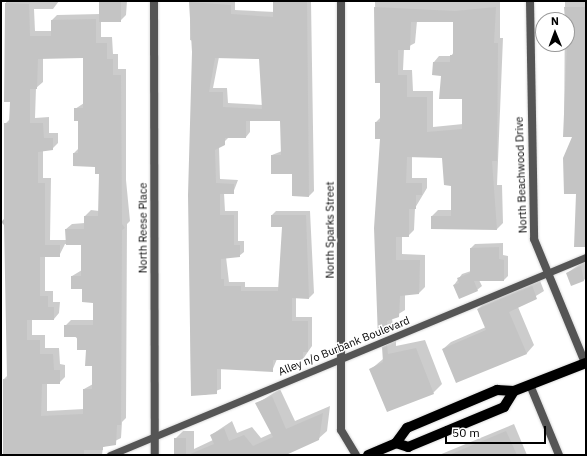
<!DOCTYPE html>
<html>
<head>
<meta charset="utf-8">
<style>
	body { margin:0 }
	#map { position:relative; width:587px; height:456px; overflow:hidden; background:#fff; font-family:"IBM Plex Sans",sans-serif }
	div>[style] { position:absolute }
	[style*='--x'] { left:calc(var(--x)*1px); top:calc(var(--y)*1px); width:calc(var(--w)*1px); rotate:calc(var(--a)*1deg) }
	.shadow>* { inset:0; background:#0003 }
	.building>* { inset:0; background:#c4c4c4 }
	.roads { filter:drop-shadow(0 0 1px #dbdbdb) drop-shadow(0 0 1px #dbdbdb) }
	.lane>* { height:7px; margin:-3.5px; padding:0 3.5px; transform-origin:3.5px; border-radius:3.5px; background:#555 }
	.street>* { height:8px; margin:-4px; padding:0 4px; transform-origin:4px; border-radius:4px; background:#555 }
	.primary>* { height:10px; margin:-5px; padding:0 5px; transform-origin:5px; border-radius:5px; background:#000 }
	span { translate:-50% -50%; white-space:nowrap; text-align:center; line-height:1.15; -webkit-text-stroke:3px #fff; paint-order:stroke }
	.street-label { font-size:11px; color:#000 }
	.frame { position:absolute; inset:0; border:2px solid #000; pointer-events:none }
	.north { position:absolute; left:535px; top:12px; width:40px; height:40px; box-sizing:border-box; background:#fff; border:1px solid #999; border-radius:50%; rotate:359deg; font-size:11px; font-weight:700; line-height:16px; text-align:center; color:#000 }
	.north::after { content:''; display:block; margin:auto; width:14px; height:18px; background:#000; clip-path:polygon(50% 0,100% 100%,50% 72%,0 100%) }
	.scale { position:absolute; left:445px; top:426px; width:101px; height:18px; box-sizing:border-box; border:2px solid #000; border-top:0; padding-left:5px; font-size:12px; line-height:14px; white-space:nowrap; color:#000; -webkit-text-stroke:3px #fff; paint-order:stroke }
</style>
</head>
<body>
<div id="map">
	<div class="shadow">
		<i style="clip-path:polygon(evenodd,6px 1px,59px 1px,53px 9px,34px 9px,35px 31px,52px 31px,52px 20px,57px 15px,100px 14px,100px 1px,127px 1px,126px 15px,120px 21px,101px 21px,101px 37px,112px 37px,113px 54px,118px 54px,118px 69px,126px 69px,126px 180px,130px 221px,127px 224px,126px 418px,122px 422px,121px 438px,103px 447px,102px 455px,3px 455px,4px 379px,8px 375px,5px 124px,11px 118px,11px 101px,5px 101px,6px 1px,84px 57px,84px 103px,75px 109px,80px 120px,79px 148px,74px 153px,96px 166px,100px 173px,99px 211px,91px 210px,85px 216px,85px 223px,72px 224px,66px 229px,67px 240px,50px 240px,51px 178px,43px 178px,43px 150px,52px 149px,58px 143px,58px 133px,49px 133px,49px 117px,35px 118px,36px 88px,43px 82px,43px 58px,84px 57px,6px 1px,65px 244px,82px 244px,82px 270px,72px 276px,94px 302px,94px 320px,71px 320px,65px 326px,87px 349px,93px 365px,93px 384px,84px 389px,84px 409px,47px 411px,47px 383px,59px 383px,65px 377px,65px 365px,60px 364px,59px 348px,45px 348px,45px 335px,32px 335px,32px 319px,54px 319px,59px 313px,60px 302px,53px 302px,53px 291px,45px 291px,45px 256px,59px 256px,65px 244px)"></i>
		<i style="clip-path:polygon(evenodd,190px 1px,235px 1px,235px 10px,275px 12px,276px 1px,311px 1px,314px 191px,309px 196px,293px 195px,293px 173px,272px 155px,282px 151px,281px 120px,250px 120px,250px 132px,246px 137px,229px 137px,219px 147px,220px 179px,238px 180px,233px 193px,224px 193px,225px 211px,238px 211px,238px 241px,244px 241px,244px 252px,239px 256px,226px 257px,229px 282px,245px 282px,245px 287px,280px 287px,283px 226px,272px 215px,276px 211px,310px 211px,314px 293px,309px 298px,296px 297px,296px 317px,312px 317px,312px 346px,303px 359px,277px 359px,272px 371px,221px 368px,221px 389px,205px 395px,192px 395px,191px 384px,189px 195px,193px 41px,190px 40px,190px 1px,219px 57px,260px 58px,263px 105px,228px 103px,227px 88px,213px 88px,219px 57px)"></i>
		<i style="clip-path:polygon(evenodd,375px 1px,500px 1px,500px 38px,503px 38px,497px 185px,502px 185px,503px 223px,497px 229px,432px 216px,438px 210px,452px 210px,452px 185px,443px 157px,412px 156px,412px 178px,427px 178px,427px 188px,415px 208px,414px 230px,408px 236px,402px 236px,402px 254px,425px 255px,425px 287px,419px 293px,405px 294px,405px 310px,392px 318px,393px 327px,386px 334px,381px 138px,376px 122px,381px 117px,381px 82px,376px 82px,375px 1px,417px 21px,454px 21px,454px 52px,451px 56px,439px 56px,434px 62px,463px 98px,463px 124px,433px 127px,433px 91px,413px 91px,412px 70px,403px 70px,404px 49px,415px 43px,417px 21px)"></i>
		<i style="clip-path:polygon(565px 1px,586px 1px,586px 246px,577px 193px,573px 136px,564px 136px)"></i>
		<i style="clip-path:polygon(503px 243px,503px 255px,508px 256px,508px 276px,504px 280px,479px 280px,482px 286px,477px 290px,454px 285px,462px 274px,471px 271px,471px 248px,475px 244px)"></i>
		<i style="clip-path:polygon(586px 260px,586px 279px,572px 284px,567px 273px)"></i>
		<i style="clip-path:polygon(539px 278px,544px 291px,518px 307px,534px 345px,527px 353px,457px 381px,443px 349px,451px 342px,486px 327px,478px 309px,486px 301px)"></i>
		<i style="clip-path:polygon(396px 337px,396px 346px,425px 340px,442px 384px,433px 393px,370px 370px,383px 359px,383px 348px)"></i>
		<i style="clip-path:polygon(280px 389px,295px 421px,330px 406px,327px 431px,318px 439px,282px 455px,175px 455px,175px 439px,183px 431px,194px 431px,194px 449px,213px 440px,211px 435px,232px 421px,237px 433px,252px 427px,261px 438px,272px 433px,256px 404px)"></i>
		<i style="clip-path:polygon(514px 424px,527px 455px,439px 455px)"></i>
	</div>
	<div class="building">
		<i style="clip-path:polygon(99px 1px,121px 1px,121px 22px,99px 22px)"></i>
		<i style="clip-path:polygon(evenodd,273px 1px,307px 1px,309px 197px,292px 196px,292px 174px,271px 174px,271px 155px,281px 155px,280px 121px,246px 121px,246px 138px,225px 138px,225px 145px,215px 150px,216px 183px,234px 184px,234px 194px,220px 194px,220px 215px,234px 215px,234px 245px,240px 245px,240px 257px,221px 259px,221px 279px,224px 279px,224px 286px,241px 286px,241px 291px,278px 291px,282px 227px,271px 227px,271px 215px,306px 215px,309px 299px,292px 298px,292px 321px,308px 321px,308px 352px,303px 352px,303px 360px,273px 360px,273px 372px,217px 369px,217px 394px,191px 396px,188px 195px,192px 52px,189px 2px,231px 5px,231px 14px,273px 17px,273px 1px,215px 58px,259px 59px,262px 109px,223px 107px,223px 92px,209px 92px,215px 58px)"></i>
		<i style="clip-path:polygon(evenodd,5px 3px,29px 4px,30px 36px,51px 36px,51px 20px,96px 19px,96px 43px,107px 43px,107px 59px,113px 59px,113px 75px,121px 75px,122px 224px,125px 228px,122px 230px,121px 425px,117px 425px,116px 445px,103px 447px,103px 450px,84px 450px,84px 455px,3px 455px,3px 379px,7px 379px,4px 225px,1px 222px,4px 219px,4px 123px,9px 123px,10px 102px,4px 102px,5px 3px,83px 58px,83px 108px,74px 108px,74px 121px,78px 121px,78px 153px,73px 153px,73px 166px,95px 167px,95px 174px,99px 174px,98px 216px,84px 216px,84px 229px,65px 229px,66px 245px,81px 245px,81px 276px,71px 276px,71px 289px,82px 289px,82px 302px,93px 303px,93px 325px,64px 325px,64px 337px,77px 337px,77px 350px,86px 350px,85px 366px,92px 366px,92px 389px,83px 389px,83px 414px,41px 416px,42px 384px,60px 384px,60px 370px,54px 370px,53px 354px,40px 354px,40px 340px,27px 340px,27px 320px,54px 320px,54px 307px,48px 307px,48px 296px,40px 296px,40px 257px,60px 257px,60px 245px,45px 245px,45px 183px,38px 183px,38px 152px,53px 150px,53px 138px,44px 138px,43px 123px,30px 123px,30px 89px,37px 89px,38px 59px,83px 58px)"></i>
		<i style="clip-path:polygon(evenodd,374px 7px,455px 11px,496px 7px,494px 43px,498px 43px,497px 161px,492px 161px,497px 230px,431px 229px,431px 216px,451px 216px,451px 186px,444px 185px,442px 158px,407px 157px,406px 183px,422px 183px,422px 195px,416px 195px,416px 209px,409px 209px,409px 237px,396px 237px,396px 260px,420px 260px,419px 294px,400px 296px,399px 317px,387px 321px,387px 334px,378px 338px,374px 228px,380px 139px,375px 139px,375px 122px,380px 122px,380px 83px,375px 83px,374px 7px,411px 22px,453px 22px,453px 55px,450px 55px,450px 62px,433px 62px,432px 75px,441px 76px,439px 99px,462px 99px,462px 129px,427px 132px,427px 97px,407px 97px,407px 75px,398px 75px,398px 50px,410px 50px,411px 22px)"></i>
		<i style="clip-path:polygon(564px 7px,586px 7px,586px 247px,574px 247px,576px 194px,564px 194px,563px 158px,572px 137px,563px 137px,567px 44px)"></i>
		<i style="clip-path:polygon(499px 247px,499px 259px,504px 260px,504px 281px,474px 281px,478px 291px,459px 299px,453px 285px,459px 283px,457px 278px,470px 273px,470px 248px)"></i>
		<i style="clip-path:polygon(581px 266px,584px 281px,571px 286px,566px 273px)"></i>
		<i style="clip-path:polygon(532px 285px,537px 299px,509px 312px,527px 354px,456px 383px,442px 349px,486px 330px,477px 309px)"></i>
		<i style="clip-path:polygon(387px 345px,388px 354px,416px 348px,434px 394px,387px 412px,369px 369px,383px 362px,382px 347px)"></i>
		<i style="clip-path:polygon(272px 396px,286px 429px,323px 413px,319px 440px,286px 455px,188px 455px,214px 444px,210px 435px,224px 428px,229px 441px,244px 435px,253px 446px,273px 437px,255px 403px)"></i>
		<i style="clip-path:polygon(506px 431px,517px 455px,449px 455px)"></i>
		<i style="clip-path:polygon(174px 438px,186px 438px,186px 455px,174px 455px)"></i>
	</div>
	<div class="roads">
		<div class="lane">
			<i style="--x:110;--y:455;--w:516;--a:-22.59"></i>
		</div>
		<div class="street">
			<i style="--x:154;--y:1;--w:454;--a:89.9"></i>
			<i style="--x:341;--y:1;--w:429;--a:90"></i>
			<i style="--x:341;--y:430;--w:29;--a:59"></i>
			<i style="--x:530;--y:1;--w:238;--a:89"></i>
			<i style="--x:534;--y:239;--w:134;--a:67.6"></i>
			<i style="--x:530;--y:385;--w:76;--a:67.5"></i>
		</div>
		<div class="primary">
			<i style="--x:396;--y:443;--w:13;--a:18"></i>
			<i style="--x:408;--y:447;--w:104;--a:-22.6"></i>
			<i style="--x:504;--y:407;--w:19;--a:-58"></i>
			<i style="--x:368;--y:455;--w:30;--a:-23"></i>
			<i style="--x:396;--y:443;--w:19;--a:-54"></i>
			<i style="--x:407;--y:428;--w:98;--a:-22.9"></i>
			<i style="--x:497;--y:390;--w:17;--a:3"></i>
			<i style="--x:514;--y:391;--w:77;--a:-21.3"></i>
		</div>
	</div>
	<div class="street-label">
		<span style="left:521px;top:175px;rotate:-92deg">North Beachwood Drive</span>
		<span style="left:143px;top:228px;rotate:-90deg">North Reese Place</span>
		<span style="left:330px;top:230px;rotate:-90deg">North Sparks Street</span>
		<span style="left:344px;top:346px;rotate:-22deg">Alley n/o Burbank Boulevard</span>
	</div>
	<div class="frame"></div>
	<div class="north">N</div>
	<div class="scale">50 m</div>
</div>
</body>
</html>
